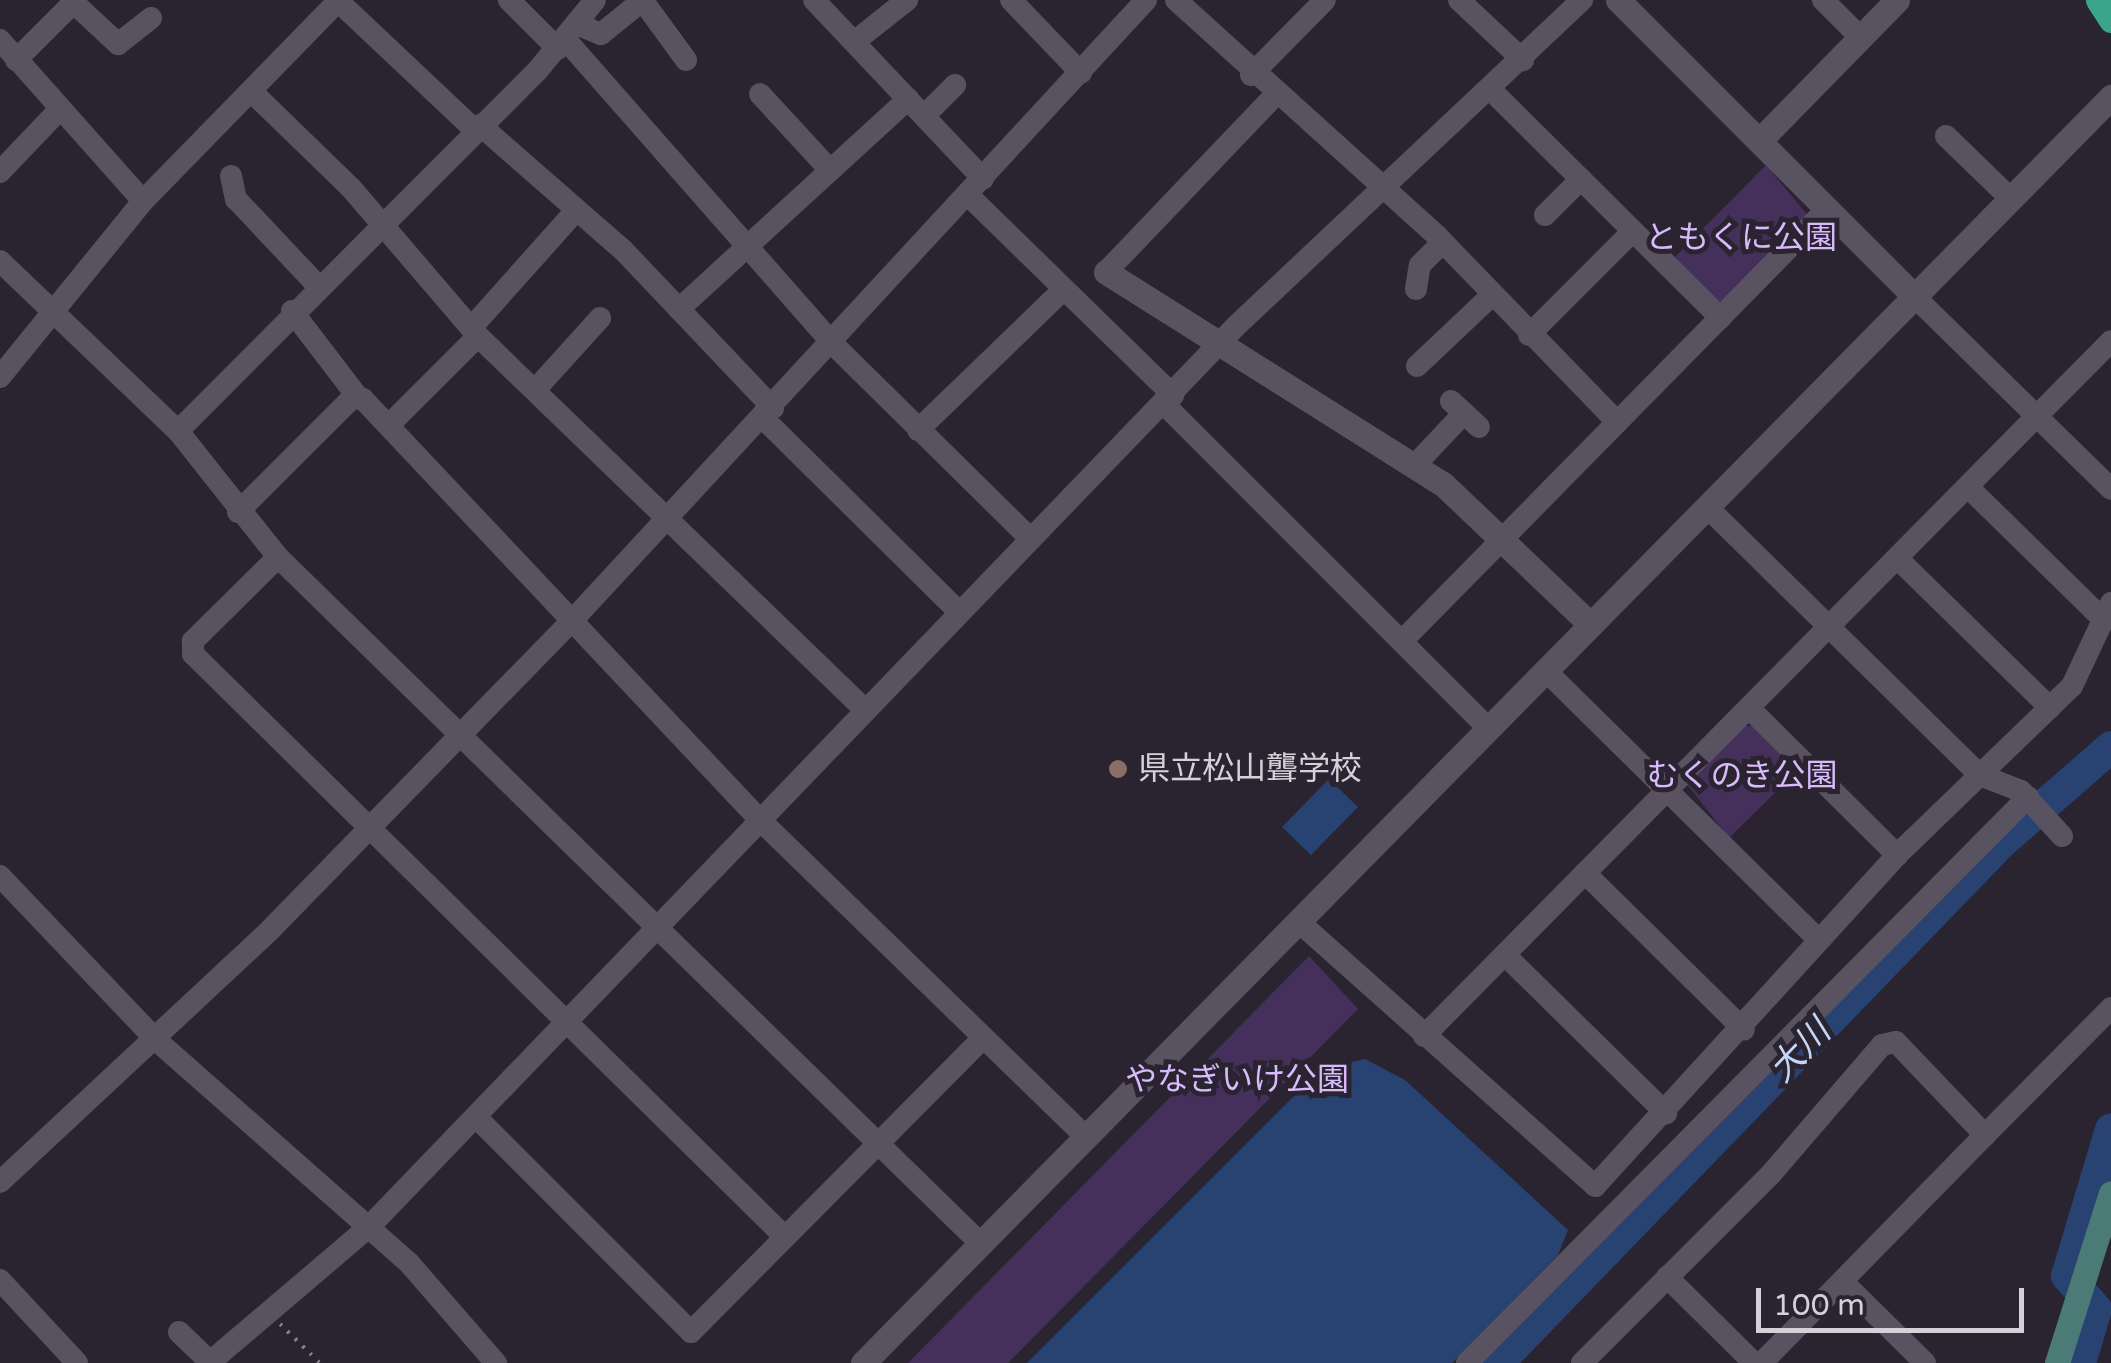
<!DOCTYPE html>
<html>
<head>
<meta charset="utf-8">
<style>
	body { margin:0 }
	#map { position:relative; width:2111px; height:1363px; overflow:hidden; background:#2a2431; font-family:"Varela Round","Noto Sans JP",sans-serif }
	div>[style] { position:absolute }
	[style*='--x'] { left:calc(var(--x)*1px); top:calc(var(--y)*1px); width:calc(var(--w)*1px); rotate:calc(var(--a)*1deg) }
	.green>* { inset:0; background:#45305b }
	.water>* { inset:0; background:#284272 }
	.river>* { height:32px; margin:-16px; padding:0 16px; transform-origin:16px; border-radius:16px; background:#284272 }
	.path>* { height:4px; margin-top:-2px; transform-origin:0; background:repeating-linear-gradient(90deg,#837f89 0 2.5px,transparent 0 10.5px) }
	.minor>* { height:22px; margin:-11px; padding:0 11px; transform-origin:11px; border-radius:11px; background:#595261 }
	.tertiary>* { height:25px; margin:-12.5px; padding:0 12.5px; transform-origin:12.5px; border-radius:12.5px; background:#595261 }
	.secondary>* { height:25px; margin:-12.5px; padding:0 12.5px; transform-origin:12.5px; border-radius:12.5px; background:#4a7b77 }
	.primary>* { height:25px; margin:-12.5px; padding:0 12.5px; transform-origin:12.5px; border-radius:12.5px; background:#3ba48d }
	.dots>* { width:28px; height:28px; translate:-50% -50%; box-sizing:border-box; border:5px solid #2a2431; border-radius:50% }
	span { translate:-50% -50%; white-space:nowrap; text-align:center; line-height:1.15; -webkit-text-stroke:10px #2a2431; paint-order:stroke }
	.park-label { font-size:32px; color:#d9bbfc }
	.poi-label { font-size:32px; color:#d4d1d9 }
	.left { translate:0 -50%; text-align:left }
	.water-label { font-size:35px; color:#c4d6f5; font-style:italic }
	.scale { position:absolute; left:1756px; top:1288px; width:268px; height:45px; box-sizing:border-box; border:5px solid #d4d1d9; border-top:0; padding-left:12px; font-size:30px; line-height:35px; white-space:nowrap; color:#d4d1d9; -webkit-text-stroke:8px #2a2431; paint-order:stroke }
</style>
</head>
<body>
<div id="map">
	<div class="green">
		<i style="clip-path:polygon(1766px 165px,1809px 217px,1726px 301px,1716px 301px,1673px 259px)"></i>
		<i style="clip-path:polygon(1742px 726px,1756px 726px,1799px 769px,1729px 838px,1686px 783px)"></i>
		<i style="clip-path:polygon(1309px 956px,1358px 1009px,1008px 1363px,908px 1363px)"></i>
	</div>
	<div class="water">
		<i style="clip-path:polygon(1329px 779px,1358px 807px,1311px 855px,1282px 827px)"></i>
		<i style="clip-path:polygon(1365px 1059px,1405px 1080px,1568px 1230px,1558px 1255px,1452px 1363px,1027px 1363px,1321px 1069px)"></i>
	</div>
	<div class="river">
		<i style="--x:1498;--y:1363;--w:723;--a:-45.95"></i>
		<i style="--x:2001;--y:843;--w:146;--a:-41.1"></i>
		<i style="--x:2080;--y:1363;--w:56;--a:-73.5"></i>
		<i style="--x:2096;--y:1309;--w:44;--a:-131.3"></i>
		<i style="--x:2067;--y:1276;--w:153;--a:-73.3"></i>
	</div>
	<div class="path">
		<i style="--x:280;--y:1324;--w:56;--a:44.3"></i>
	</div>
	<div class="minor">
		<i style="--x:509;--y:0;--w:69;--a:45"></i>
		<i style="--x:814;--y:0;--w:246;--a:46.6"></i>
		<i style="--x:1011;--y:0;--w:101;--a:46.2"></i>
		<i style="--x:1176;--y:0;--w:352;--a:42.1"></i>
		<i style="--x:1437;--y:236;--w:257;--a:45.9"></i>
		<i style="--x:1459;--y:0;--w:88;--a:43.2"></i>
		<i style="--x:1823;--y:0;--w:52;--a:45"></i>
		<i style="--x:338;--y:1;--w:188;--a:43.3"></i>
		<i style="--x:643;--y:1;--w:73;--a:53.9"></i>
		<i style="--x:75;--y:4;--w:59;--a:42.9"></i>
		<i style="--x:118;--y:44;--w:42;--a:-38.2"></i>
		<i style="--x:577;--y:24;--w:26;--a:23"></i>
		<i style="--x:601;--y:34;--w:54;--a:-39"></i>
		<i style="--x:0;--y:40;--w:215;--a:48.4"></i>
		<i style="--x:566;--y:40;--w:406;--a:48.7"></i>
		<i style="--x:834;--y:345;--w:275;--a:44.6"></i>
		<i style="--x:854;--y:42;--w:68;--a:-38.4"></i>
		<i style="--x:16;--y:60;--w:85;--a:-45"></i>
		<i style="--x:1251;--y:75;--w:105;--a:-45.4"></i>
		<i style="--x:1490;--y:89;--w:325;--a:44.8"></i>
		<i style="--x:252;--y:92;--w:138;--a:44.1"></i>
		<i style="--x:351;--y:188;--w:195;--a:49.4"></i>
		<i style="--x:478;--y:336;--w:534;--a:44.01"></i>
		<i style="--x:760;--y:94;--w:103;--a:47.4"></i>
		<i style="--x:924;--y:116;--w:44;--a:-45"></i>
		<i style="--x:480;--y:125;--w:190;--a:41.2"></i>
		<i style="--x:623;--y:250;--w:218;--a:46.5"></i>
		<i style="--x:1946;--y:136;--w:91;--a:44.1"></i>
		<i style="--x:0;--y:172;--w:84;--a:-46.4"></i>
		<i style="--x:231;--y:176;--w:24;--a:78"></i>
		<i style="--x:236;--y:199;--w:118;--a:46.7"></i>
		<i style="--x:970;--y:197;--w:284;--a:44.3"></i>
		<i style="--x:1545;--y:215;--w:51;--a:-45"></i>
		<i style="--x:0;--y:261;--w:246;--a:43.7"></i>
		<i style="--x:178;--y:431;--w:161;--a:51.6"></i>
		<i style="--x:278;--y:557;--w:984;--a:44.34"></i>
		<i style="--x:1106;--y:272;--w:243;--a:-46.3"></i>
		<i style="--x:1416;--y:289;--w:24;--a:-81"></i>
		<i style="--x:1420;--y:265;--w:31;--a:-45"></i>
		<i style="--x:1915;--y:297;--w:274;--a:44.4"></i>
		<i style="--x:679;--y:309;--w:311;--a:-42.5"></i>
		<i style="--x:292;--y:311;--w:107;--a:52.6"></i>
		<i style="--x:471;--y:328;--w:153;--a:-48.2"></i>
		<i style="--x:1529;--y:335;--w:147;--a:-45"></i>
		<i style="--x:1417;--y:366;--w:100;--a:-43.4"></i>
		<i style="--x:0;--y:377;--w:227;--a:-50.9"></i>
		<i style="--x:143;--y:201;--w:281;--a:-45.7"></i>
		<i style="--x:535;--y:390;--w:97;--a:-47.9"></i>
		<i style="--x:1451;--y:401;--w:38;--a:43"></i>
		<i style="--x:1164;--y:404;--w:460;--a:45"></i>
		<i style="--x:763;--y:418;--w:274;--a:44.7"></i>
		<i style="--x:389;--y:425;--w:126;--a:-45"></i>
		<i style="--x:918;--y:430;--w:202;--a:-44"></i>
		<i style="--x:178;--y:431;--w:510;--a:-45.08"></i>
		<i style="--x:538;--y:70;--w:90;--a:-50.8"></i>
		<i style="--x:1416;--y:464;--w:70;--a:-46.7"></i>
		<i style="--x:1968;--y:487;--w:189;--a:44.4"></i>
		<i style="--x:1708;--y:508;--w:381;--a:44.5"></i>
		<i style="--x:1980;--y:775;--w:44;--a:21.3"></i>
		<i style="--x:2021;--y:791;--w:61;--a:47.7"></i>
		<i style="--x:238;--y:512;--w:161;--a:-45"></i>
		<i style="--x:352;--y:398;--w:11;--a:5"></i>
		<i style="--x:363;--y:399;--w:577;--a:46.68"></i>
		<i style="--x:759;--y:819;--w:458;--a:44.2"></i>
		<i style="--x:278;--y:557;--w:120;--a:135.3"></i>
		<i style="--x:193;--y:641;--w:13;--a:90"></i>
		<i style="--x:193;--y:654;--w:831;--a:44.56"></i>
		<i style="--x:1897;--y:558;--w:214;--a:44.4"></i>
		<i style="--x:1403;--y:640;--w:605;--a:-45.47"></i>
		<i style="--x:1546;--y:671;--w:382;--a:44.6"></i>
		<i style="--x:1749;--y:708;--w:209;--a:44.8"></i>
		<i style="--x:1585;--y:873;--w:223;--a:44.6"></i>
		<i style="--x:0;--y:876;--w:225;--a:46.4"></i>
		<i style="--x:155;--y:1039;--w:339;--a:41.4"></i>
		<i style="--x:409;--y:1263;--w:133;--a:49"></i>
		<i style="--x:1299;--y:922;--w:397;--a:41.7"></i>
		<i style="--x:1595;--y:1186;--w:448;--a:-47.6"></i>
		<i style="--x:1897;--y:855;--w:243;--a:-44"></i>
		<i style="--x:2072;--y:686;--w:92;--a:-64.8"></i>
		<i style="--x:1505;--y:955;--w:226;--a:44.5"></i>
		<i style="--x:1424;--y:1036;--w:977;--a:-45.33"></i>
		<i style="--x:476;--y:1117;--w:304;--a:45"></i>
		<i style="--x:691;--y:1332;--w:414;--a:-45.2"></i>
		<i style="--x:1985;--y:1135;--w:179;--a:-45.2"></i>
		<i style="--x:0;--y:1182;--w:371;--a:-43"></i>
		<i style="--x:271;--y:929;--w:426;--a:-45.7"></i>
		<i style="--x:569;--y:624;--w:850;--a:-47.24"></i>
		<i style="--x:1667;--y:1277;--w:122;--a:44.7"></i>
		<i style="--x:0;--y:1280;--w:113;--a:47.1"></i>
		<i style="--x:1843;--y:1282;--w:115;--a:44.6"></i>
		<i style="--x:179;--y:1332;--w:43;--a:44.1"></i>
		<i style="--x:209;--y:1363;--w:210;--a:-40.4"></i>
		<i style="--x:369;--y:1227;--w:1249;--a:-46.1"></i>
		<i style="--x:1235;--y:327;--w:477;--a:-43.3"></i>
		<i style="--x:1467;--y:1363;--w:797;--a:-45.25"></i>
		<i style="--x:1582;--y:1363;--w:267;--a:-45"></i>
		<i style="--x:1771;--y:1174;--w:170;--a:-49.3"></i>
		<i style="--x:1882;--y:1045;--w:14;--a:-12"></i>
		<i style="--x:1896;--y:1042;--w:129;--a:46.3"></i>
		<i style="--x:1985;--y:1135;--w:319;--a:134.4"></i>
	</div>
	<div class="tertiary">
		<i style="--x:1618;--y:0;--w:420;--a:45"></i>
		<i style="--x:1760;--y:140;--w:196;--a:-45.6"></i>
		<i style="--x:1106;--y:272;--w:398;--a:32.2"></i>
		<i style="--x:1443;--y:484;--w:204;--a:43.6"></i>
		<i style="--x:863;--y:1363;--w:1778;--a:-45.41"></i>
	</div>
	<div class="secondary">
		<i style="--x:2057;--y:1363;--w:178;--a:-72.4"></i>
	</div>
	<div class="primary">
		<i style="--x:2098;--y:0;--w:24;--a:57"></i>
	</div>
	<div class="dots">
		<i style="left:1118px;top:769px;background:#8d6e63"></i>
	</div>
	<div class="park-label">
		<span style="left:1741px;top:238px">ともくに公園</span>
		<span style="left:1742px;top:776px">むくのき公園</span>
		<span style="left:1237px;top:1080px">やなぎいけ公園</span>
	</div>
	<div class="poi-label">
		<span class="left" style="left:1138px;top:769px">県立松山聾学校</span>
	</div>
	<div class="water-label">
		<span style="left:1800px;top:1051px;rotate:-46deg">大川</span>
	</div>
	<div class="scale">100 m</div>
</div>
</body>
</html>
